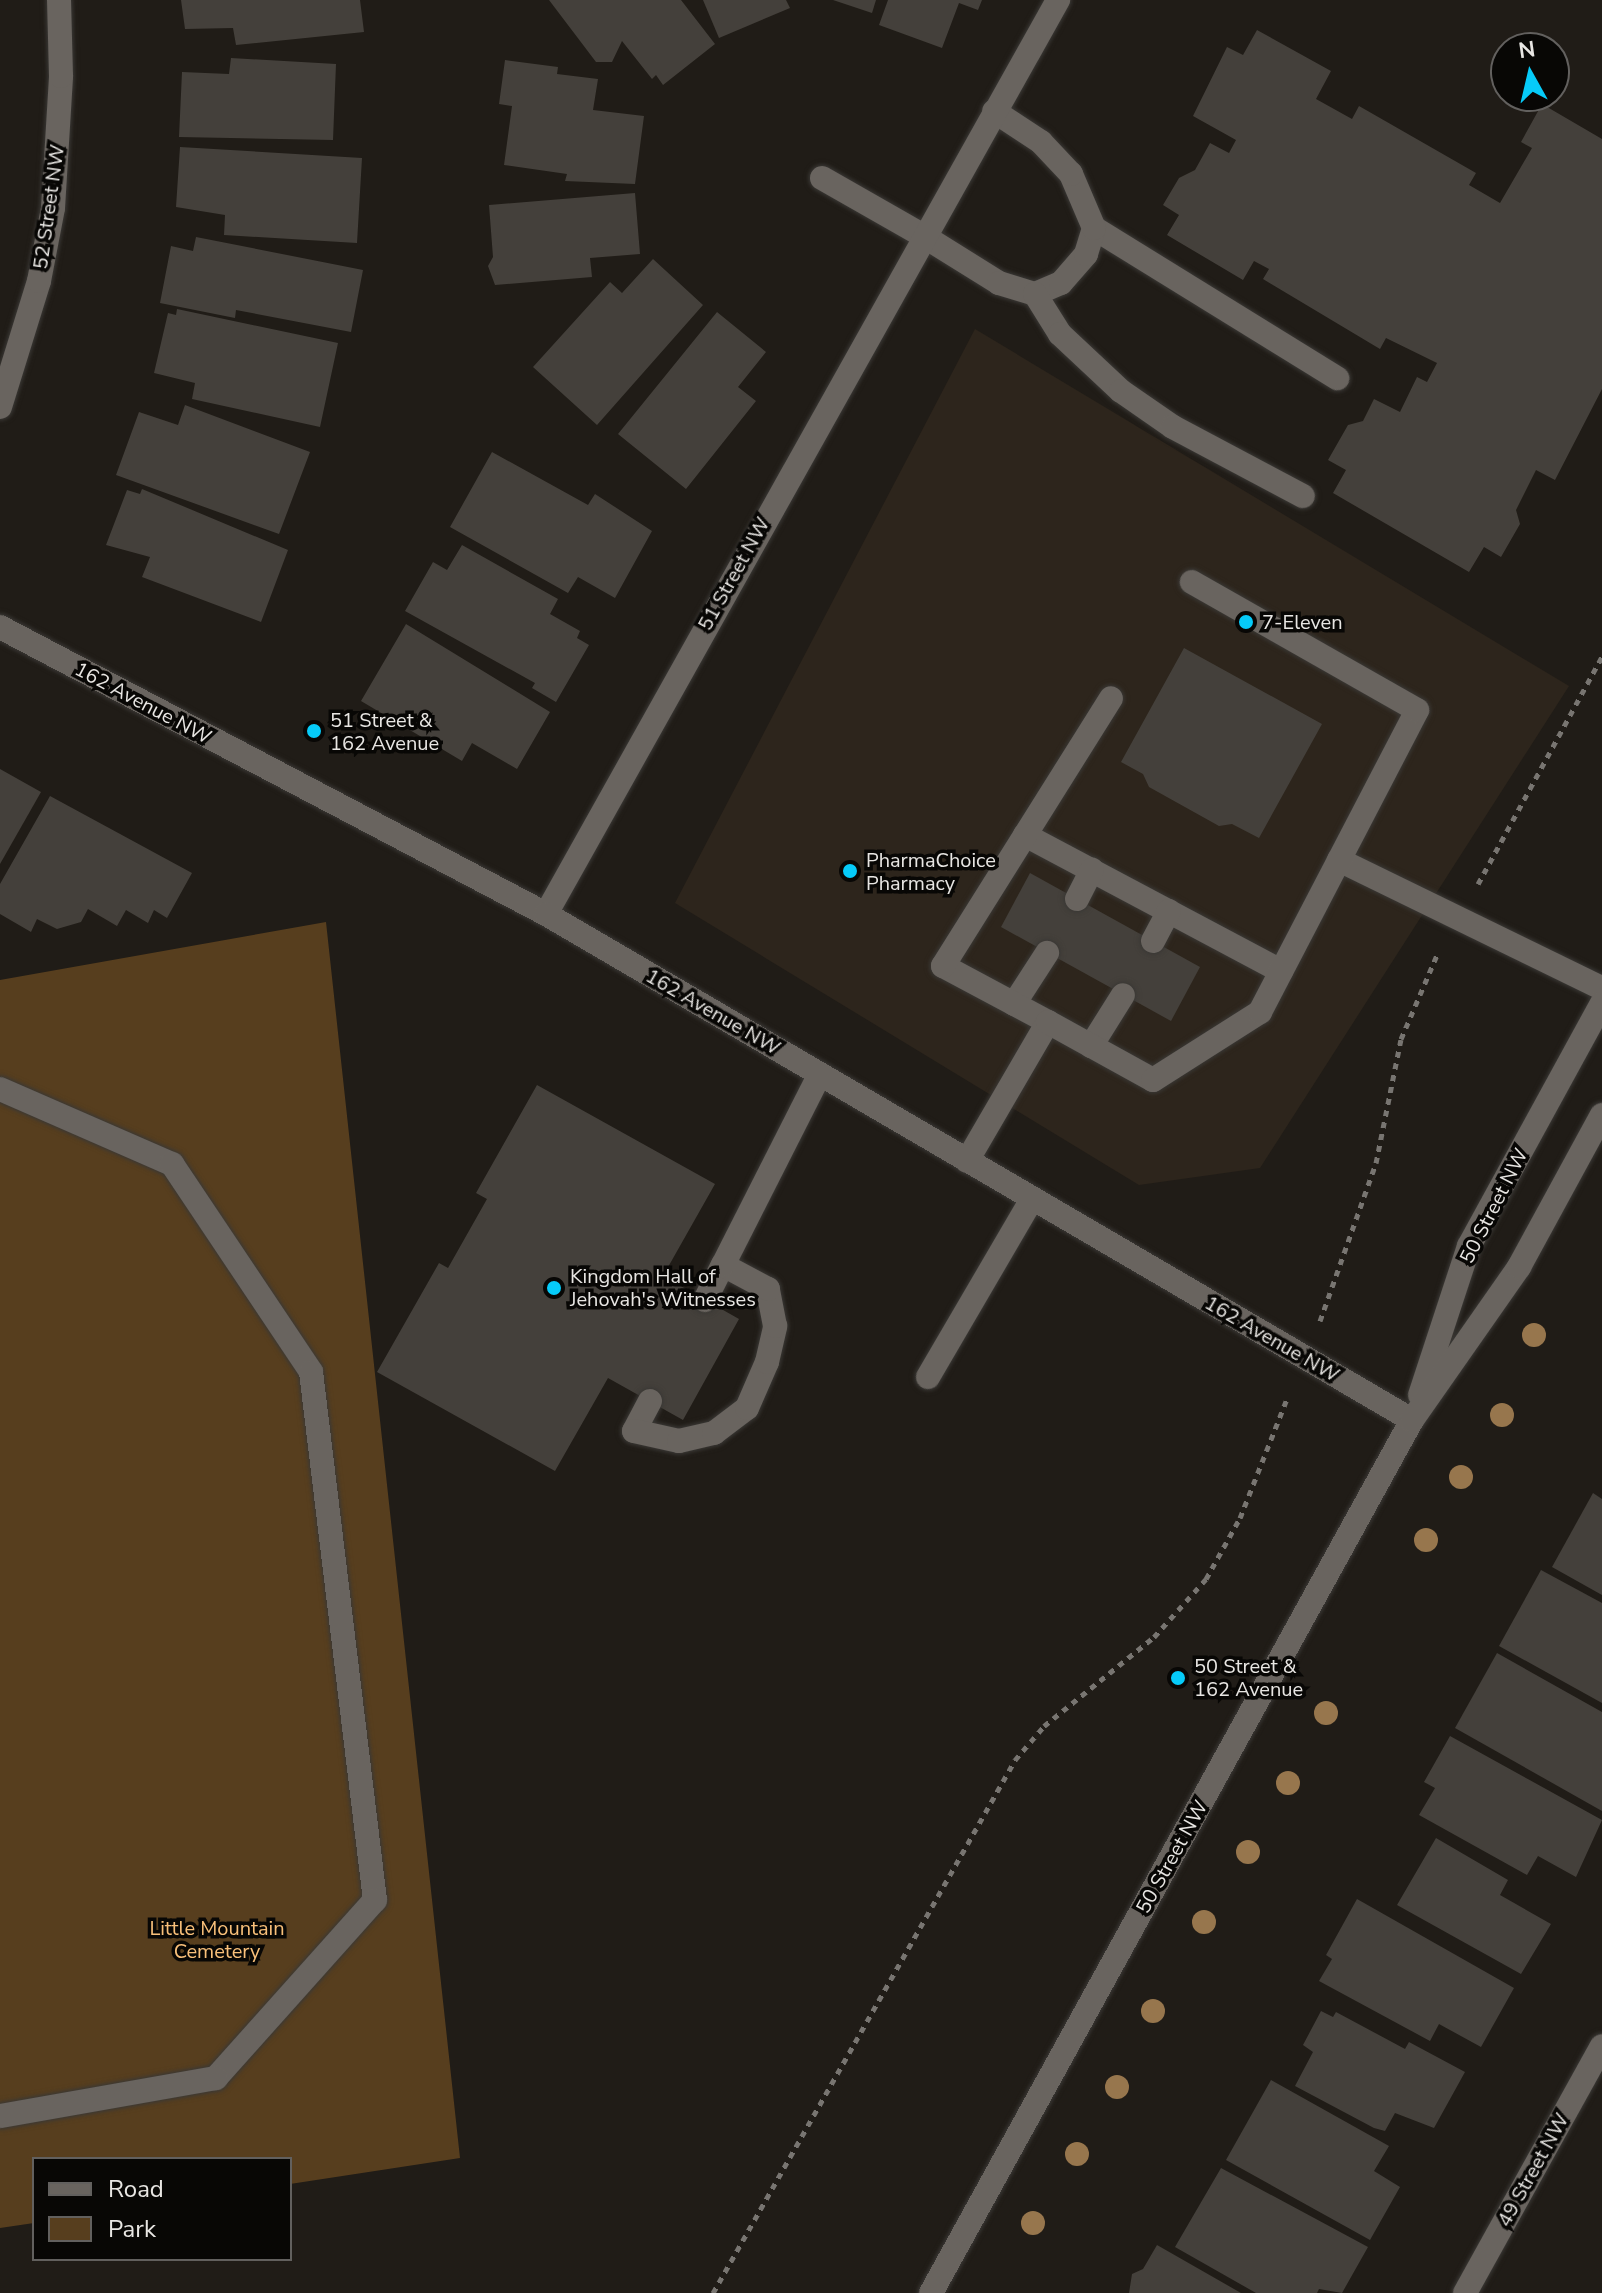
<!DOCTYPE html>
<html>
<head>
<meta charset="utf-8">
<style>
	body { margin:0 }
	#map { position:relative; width:1602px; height:2293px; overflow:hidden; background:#201c17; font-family:"Nunito Sans",sans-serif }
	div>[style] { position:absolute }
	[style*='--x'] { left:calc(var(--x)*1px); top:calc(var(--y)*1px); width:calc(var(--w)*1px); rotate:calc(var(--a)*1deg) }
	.built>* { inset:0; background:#2d251c }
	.green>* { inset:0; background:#573e1e }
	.building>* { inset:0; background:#44403b }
	.path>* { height:5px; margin-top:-2.5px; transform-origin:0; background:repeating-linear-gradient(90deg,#787571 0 6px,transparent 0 12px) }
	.roads { filter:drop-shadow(0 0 2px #3a3835) drop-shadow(0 0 2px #3a3835) }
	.service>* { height:24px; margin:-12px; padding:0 12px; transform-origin:12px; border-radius:12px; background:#69645f }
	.minor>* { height:24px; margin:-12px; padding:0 12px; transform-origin:12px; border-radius:12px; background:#69645f }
	.tertiary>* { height:24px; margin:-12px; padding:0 12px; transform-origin:12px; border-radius:12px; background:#69645f }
	.secondary>* { height:24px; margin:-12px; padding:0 12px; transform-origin:12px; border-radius:12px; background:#69645f }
	.trees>* { width:24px; height:24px; margin:-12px; border-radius:50%; background:#97764d }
	.dots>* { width:22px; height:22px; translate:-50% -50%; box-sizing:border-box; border:4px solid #080705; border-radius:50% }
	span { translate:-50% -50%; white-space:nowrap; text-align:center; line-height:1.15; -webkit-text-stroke:7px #080705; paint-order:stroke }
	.street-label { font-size:20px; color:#e8e6e3 }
	.poi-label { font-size:20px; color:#e8e6e3 }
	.left { translate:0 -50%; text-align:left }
	.park-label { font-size:20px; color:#f9c07a }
	.legend { position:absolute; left:32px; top:2157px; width:260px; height:104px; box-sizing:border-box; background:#080705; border:2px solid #62605e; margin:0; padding:10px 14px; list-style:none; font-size:24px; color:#e8e6e3 }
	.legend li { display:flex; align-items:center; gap:16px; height:40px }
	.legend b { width:40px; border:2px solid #62605e }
	.north { position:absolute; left:1490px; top:32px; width:80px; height:80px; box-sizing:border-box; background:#080705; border:2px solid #62605e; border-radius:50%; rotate:352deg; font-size:22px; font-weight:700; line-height:32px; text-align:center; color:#e8e6e3 }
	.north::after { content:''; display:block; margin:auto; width:28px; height:36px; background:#06cbf9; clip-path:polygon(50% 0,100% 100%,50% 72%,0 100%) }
</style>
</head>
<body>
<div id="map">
	<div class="built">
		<i style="clip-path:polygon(975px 329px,1569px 686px,1260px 1168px,1139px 1185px,675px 903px)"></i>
	</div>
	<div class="green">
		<i style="clip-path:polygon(326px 922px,460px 2158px,290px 2184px,290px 2159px,34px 2159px,34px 2223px,0 2228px,0 980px)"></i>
	</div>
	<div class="building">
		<i style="clip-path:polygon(181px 0,360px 0,364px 32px,236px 45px,233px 28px,185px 29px)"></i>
		<i style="clip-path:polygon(549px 0,681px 0,715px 44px,663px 85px,656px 75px,652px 79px,622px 41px,612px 62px,596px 62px)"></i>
		<i style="clip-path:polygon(703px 0,786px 0,790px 8px,719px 38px)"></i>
		<i style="clip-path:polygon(833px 0,876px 0,872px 13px)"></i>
		<i style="clip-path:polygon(888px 0,982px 0,978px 10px,959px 3px,942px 48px,879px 25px)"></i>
		<i style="clip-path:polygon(1257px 30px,1331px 71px,1316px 99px,1352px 119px,1359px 106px,1476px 173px,1469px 185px,1500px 203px,1532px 148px,1521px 142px,1542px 104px,1602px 139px,1602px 389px,1555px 480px,1536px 470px,1516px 510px,1520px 524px,1501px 557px,1484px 547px,1469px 572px,1333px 493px,1346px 470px,1328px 460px,1348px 425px,1363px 421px,1374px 399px,1400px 412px,1417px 377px,1427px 382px,1437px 363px,1386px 338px,1380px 349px,1263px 279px,1269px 269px,1254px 261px,1243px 280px,1167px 235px,1179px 215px,1163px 205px,1179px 178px,1195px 170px,1210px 143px,1229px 153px,1236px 140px,1193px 116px,1227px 47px,1243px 55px)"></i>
		<i style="clip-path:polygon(231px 58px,336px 64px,333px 140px,179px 137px,182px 72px,229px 74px)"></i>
		<i style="clip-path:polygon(505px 60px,558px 67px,557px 74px,598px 79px,593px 110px,644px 116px,635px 184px,565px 181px,567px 174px,504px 165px,512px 106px,499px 104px)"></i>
		<i style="clip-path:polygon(180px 147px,362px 158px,357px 243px,224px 235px,225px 215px,176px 207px)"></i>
		<i style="clip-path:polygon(635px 193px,640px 254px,590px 258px,592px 277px,495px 285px,488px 266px,493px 257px,489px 205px)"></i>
		<i style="clip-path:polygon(196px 237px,363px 270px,351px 332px,236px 310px,235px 318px,160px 303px,171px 246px,193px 251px)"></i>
		<i style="clip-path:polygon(653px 259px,703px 305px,597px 425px,533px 367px,610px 282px,622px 293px)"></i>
		<i style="clip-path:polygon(177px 309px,338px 343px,320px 427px,192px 399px,195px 383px,154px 373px,168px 313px,176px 315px)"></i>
		<i style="clip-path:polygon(717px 312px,766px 352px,738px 387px,756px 401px,686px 489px,618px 434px)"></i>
		<i style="clip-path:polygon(185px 405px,310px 452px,279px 534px,116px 475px,139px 412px,178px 425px)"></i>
		<i style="clip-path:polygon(492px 452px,588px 505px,595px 494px,652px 531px,615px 598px,578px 577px,568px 593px,450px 527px)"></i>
		<i style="clip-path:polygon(142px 489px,288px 550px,261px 622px,142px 577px,150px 557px,106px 545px,127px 490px,140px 494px)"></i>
		<i style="clip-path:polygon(462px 545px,558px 599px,550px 614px,580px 631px,577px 638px,589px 645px,556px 702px,532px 688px,535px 683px,405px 611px,433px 562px,447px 570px)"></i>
		<i style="clip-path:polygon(406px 624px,550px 712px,517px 769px,472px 743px,462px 761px,361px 701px)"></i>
		<i style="clip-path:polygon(1184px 648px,1322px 724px,1259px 838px,1232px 824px,1219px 826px,1149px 787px,1143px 774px,1121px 762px)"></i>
		<i style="clip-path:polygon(0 769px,41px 792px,0 864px)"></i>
		<i style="clip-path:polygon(50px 796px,192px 873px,167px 918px,154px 910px,148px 923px,126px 910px,117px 926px,88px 909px,81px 922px,57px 929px,37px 919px,31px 932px,0 914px,0 884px)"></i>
		<i style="clip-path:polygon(1030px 873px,1200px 967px,1171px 1021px,1001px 927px)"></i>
		<i style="clip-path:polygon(537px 1085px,715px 1184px,663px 1276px,739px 1319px,683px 1420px,608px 1378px,555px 1471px,377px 1372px,439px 1263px,448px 1268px,487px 1199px,476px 1193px)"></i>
		<i style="clip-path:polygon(1593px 1493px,1602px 1499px,1602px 1595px,1552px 1567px)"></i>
		<i style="clip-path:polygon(1541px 1570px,1602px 1603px,1602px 1703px,1499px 1646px)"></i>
		<i style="clip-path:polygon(1497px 1653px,1602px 1712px,1602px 1811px,1455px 1728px)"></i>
		<i style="clip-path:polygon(1450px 1736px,1602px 1820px,1576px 1877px,1538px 1856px,1527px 1875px,1419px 1815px,1435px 1788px,1424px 1782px)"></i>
		<i style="clip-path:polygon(1436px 1838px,1508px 1880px,1500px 1895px,1551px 1924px,1521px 1974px,1397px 1905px)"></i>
		<i style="clip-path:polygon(1357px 1899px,1514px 1988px,1481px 2047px,1439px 2024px,1430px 2041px,1319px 1981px,1332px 1959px,1326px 1955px)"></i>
		<i style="clip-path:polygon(1321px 2011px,1333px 2017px,1336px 2012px,1405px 2049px,1409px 2042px,1465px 2072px,1434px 2128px,1395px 2113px,1385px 2131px,1374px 2128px,1295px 2086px,1313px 2052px,1303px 2045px)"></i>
		<i style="clip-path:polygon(1271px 2080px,1389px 2146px,1374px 2171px,1400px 2187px,1370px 2240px,1226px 2160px)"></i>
		<i style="clip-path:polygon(1221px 2168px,1368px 2247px,1342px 2293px,1319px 2289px,1317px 2293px,1256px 2293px,1175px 2247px)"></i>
		<i style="clip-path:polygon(1157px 2245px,1241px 2293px,1129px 2293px,1132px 2274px,1143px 2269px)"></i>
	</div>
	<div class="path">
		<i style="--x:1478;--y:884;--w:259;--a:-61.4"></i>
		<i style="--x:1320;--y:1321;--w:168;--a:-70.5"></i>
		<i style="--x:1376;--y:1163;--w:126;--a:-78.6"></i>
		<i style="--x:1401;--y:1039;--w:91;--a:-66.8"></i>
		<i style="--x:713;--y:2293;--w:613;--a:-60.46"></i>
		<i style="--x:1015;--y:1760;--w:45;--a:-49.5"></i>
		<i style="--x:1044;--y:1726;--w:141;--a:-39"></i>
		<i style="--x:1154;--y:1637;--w:78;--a:-48.1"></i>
		<i style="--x:1206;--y:1579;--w:70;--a:-60.9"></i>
		<i style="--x:1240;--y:1518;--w:131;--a:-68.5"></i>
	</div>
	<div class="roads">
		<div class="service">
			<i style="--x:1094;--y:228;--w:286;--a:31.7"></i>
			<i style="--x:922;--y:235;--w:91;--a:31.9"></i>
			<i style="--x:999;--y:283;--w:38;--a:17"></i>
			<i style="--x:1035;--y:294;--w:28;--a:-23"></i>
			<i style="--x:1061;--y:283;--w:38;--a:-49"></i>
			<i style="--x:1086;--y:254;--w:27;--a:-73"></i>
			<i style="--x:1094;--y:228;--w:59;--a:-113.1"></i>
			<i style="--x:1071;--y:174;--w:44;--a:-133.2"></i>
			<i style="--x:1041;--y:142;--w:56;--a:-146.6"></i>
			<i style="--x:1035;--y:294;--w:47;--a:58"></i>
			<i style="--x:1060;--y:334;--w:83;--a:43.1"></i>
			<i style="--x:1121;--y:391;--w:63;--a:34.7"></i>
			<i style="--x:1173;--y:427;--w:147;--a:28"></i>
			<i style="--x:1025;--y:835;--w:290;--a:28"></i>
			<i style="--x:1339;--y:860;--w:292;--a:26"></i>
			<i style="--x:1077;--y:899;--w:33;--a:-63"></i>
			<i style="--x:1153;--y:941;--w:34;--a:-62"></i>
			<i style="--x:1014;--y:1004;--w:61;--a:-57.1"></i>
			<i style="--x:1048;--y:1022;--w:119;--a:-151.9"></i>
			<i style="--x:943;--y:966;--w:316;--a:-57.9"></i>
			<i style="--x:1091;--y:1046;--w:60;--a:-57.9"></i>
			<i style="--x:0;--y:1089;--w:188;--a:23.6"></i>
			<i style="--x:172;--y:1164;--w:250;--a:56.2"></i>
			<i style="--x:311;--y:1372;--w:532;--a:83.09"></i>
			<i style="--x:375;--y:1900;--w:239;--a:131.8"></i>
			<i style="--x:216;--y:2078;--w:219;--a:170"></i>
			<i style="--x:967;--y:1161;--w:161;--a:-59.8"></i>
			<i style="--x:1048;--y:1022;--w:120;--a:28.9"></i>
			<i style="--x:1153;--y:1080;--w:127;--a:-32.4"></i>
			<i style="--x:1260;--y:1012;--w:340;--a:-62.5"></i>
			<i style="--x:1417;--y:710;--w:259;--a:-150.4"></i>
			<i style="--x:705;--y:1300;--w:39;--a:-63"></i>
			<i style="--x:928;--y:1377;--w:206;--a:-59.7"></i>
			<i style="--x:650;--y:1401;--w:34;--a:118"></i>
			<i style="--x:634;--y:1431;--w:46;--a:12.5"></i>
			<i style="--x:679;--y:1441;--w:36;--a:-13"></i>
			<i style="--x:714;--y:1433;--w:41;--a:-37.1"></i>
			<i style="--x:747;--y:1408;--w:50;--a:-66.5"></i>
			<i style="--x:767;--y:1362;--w:37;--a:-77"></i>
			<i style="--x:775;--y:1326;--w:38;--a:-101"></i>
			<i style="--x:768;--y:1289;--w:51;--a:-151.9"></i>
			<i style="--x:723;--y:1265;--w:214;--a:-63.1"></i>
		</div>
		<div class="minor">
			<i style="--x:822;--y:178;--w:115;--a:29.7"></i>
			<i style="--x:0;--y:407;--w:132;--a:-72.8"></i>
			<i style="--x:39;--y:281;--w:74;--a:-79.1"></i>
			<i style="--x:53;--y:208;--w:132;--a:-86.5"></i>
			<i style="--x:61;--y:76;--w:76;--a:-91.5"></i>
			<i style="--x:546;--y:914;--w:1048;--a:-60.74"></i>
			<i style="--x:1465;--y:2293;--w:282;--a:-61"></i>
		</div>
		<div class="tertiary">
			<i style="--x:0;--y:627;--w:617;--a:27.73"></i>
			<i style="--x:546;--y:914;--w:1003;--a:30.3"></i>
		</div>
		<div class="secondary">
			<i style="--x:1420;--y:1395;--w:157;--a:-71.8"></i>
			<i style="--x:1469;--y:1246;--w:277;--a:-61.3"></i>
			<i style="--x:931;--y:2293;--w:997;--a:-61.15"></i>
			<i style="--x:1412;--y:1420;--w:187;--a:-55"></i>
			<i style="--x:1519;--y:1267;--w:173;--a:-61.4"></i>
		</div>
	</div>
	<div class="trees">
		<i style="left:1534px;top:1335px"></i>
		<i style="left:1502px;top:1415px"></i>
		<i style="left:1461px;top:1477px"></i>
		<i style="left:1426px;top:1540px"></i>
		<i style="left:1326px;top:1713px"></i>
		<i style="left:1288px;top:1783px"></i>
		<i style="left:1248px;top:1852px"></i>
		<i style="left:1204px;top:1922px"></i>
		<i style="left:1153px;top:2011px"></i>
		<i style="left:1117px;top:2087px"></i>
		<i style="left:1077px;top:2154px"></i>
		<i style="left:1033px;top:2223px"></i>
	</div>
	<div class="dots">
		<i style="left:1246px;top:622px;background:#06cbf9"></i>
		<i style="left:314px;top:731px;background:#06cbf9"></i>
		<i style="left:850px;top:871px;background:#06cbf9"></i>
		<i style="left:554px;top:1288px;background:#06cbf9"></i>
		<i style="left:1178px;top:1678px;background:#06cbf9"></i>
	</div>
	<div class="street-label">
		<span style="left:49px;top:207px;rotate:-82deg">52 Street NW</span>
		<span style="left:734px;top:574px;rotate:-61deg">51 Street NW</span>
		<span style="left:143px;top:703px;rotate:28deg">162 Avenue NW</span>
		<span style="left:713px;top:1012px;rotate:30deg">162 Avenue NW</span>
		<span style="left:1494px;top:1206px;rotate:-63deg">50 Street NW</span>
		<span style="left:1272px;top:1339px;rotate:30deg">162 Avenue NW</span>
		<span style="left:1172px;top:1857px;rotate:-61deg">50 Street NW</span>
		<span style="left:1533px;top:2170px;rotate:-61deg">49 Street NW</span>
	</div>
	<div class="poi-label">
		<span class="left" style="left:1262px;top:622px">7-Eleven</span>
		<span class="left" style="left:330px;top:732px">51 Street &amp;<br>162 Avenue</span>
		<span class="left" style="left:866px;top:872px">PharmaChoice<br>Pharmacy</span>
		<span class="left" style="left:570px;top:1288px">Kingdom Hall of<br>Jehovah's Witnesses</span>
		<span class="left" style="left:1194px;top:1678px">50 Street &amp;<br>162 Avenue</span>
	</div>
	<div class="park-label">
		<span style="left:217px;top:1940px">Little Mountain<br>Cemetery</span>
	</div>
	<ul class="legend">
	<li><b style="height:10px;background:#69645f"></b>Road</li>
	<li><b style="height:22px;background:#573e1e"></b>Park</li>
	</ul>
	<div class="north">N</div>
</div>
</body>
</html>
